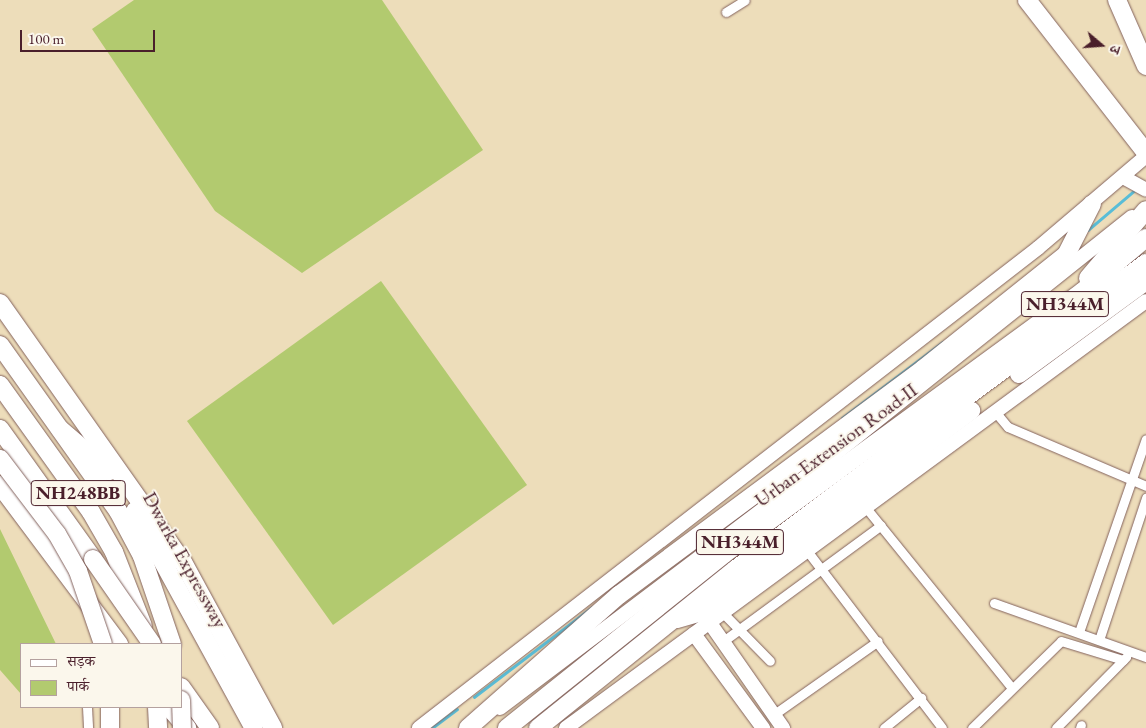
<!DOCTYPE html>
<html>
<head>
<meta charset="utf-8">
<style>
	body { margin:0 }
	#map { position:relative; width:1146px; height:728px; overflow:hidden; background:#edddba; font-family:"EB Garamond","Noto Serif Devanagari",serif }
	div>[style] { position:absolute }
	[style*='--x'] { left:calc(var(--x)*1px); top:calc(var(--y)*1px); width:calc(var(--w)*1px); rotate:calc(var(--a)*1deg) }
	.green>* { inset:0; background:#b2ca6f }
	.stream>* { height:2.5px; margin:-1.25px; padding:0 1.25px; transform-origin:1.25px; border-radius:1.25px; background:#59bdd7 }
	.roads { filter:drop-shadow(0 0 1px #83625d) drop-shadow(0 0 1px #83625d) }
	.street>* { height:9px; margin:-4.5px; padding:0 4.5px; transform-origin:4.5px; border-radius:4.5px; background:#fff }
	.secondary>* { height:14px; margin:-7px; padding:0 7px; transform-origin:7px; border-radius:7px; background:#fff }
	.highway>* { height:18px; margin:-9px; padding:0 9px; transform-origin:9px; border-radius:9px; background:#fff }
	.bridges { filter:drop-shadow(0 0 1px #83625d) drop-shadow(0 0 1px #83625d) }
	.highway-bridge>* { height:18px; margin:-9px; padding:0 9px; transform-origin:9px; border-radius:9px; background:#fff }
	span { translate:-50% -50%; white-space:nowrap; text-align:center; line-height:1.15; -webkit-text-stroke:4px #fbf7ec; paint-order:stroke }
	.shield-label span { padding:1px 4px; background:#fbf7ec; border:1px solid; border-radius:4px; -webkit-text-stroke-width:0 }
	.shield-label { font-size:19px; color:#4a1f2b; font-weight:700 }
	.street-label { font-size:20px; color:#4a1f2b }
	.legend { position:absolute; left:20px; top:643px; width:162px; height:65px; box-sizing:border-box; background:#fbf7ec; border:1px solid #b4a19f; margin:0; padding:6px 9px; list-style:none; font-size:15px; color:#4a1f2b }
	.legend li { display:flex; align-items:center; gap:10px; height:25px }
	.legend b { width:25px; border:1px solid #b4a19f }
	.north { position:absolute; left:1076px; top:20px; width:50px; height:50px; -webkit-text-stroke:4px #fbf7ec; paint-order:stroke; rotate:108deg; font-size:14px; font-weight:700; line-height:20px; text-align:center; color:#4a1f2b }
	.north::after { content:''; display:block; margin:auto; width:18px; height:22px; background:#4a1f2b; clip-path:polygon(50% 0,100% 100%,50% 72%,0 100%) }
	.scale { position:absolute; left:20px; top:30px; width:135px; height:22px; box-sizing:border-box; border:2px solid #4a1f2b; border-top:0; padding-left:6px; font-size:15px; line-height:18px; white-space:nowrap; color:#4a1f2b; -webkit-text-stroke:4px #fbf7ec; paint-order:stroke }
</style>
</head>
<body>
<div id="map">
	<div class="green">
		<i style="clip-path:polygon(134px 0,382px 0,483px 150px,302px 273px,215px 211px,92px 29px)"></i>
		<i style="clip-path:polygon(381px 281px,527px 485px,333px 625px,187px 421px)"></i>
		<i style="clip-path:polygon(0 529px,56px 644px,21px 644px,21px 694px,0 670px)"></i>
	</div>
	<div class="stream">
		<i style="--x:1088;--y:230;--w:62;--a:-40.4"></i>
		<i style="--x:842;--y:418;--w:126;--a:-37"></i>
		<i style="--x:474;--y:697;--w:148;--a:-37.3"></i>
		<i style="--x:432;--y:728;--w:31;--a:-37"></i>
	</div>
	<div class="roads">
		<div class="street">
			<i style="--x:726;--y:12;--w:22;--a:-32"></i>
			<i style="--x:997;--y:414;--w:17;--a:50"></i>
			<i style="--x:1008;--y:427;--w:150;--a:23.1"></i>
			<i style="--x:867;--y:509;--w:230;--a:51"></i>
			<i style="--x:808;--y:552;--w:221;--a:52.7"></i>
			<i style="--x:994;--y:603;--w:161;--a:19.6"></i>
			<i style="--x:723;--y:613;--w:67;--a:45.6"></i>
			<i style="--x:1079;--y:632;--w:204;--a:-70.9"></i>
			<i style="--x:1099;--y:640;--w:150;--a:-71.7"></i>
			<i style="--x:722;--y:642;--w:197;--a:-36.3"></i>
			<i style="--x:87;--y:707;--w:21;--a:87"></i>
			<i style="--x:773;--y:715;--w:128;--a:-35.2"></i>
			<i style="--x:884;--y:728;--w:48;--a:-39"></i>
			<i style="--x:972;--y:728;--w:124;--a:-44.3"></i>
			<i style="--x:1061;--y:641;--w:65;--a:17"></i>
			<i style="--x:1056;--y:728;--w:100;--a:-45.4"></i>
			<i style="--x:1080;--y:728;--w:3;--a:-72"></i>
		</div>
		<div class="secondary">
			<i style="--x:1123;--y:177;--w:26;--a:29"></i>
			<i style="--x:710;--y:623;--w:128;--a:55.2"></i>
			<i style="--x:694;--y:634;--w:117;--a:53.7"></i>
			<i style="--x:500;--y:708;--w:401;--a:-37.1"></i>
			<i style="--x:820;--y:466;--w:399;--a:-38.6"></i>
			<i style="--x:419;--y:728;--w:783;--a:-37.79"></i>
			<i style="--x:1038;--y:248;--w:142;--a:-40.4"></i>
			<i style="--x:566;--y:728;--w:720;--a:-36.36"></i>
		</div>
		<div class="highway">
			<i style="--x:1027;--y:0;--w:194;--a:52.1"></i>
			<i style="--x:1117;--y:0;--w:72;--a:66.3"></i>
			<i style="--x:1088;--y:278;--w:89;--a:-49.5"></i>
			<i style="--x:0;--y:303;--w:317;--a:54.8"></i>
			<i style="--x:183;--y:562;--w:189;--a:61.5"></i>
			<i style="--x:0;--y:345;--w:204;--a:54.6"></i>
			<i style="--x:118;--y:511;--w:51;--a:61.9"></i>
			<i style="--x:142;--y:556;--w:93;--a:71.2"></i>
			<i style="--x:1019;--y:374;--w:157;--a:-36.2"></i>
			<i style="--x:0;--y:385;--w:156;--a:54.4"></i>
			<i style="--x:91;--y:512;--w:46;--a:60.1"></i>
			<i style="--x:114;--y:552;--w:79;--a:68.6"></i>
			<i style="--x:0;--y:429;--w:160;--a:54.4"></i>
			<i style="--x:60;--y:429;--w:65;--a:40.6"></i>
			<i style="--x:0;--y:485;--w:199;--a:53.2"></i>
			<i style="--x:135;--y:511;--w:247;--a:61.3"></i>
			<i style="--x:677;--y:619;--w:25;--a:-16"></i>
			<i style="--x:701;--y:612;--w:337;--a:-36.7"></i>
			<i style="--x:181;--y:687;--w:50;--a:54.7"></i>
			<i style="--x:157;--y:707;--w:21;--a:87"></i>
			<i style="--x:169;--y:707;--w:28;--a:49"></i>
			<i style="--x:110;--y:728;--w:21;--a:-90"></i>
			<i style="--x:468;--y:728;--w:201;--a:-41.4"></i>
			<i style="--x:619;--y:595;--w:379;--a:-36.6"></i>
			<i style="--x:923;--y:369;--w:183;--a:-38.6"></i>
			<i style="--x:1066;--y:255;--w:57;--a:-63"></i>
			<i style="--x:507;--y:728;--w:278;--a:-38.7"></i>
			<i style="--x:724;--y:554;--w:444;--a:-36.2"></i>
			<i style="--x:1082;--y:292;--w:84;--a:-40.2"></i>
			<i style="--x:538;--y:728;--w:254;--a:-38.8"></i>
			<i style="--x:736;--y:569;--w:512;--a:-36.74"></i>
		</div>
	</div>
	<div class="bridges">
		<div class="highway-bridge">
			<i style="--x:0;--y:459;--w:94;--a:52.8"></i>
			<i style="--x:57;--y:534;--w:43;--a:60.4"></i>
			<i style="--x:78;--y:571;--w:77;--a:71.1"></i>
			<i style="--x:93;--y:559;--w:103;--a:55.2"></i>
			<i style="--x:181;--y:700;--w:28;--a:88"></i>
		</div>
	</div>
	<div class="shield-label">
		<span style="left:1065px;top:304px">NH344M</span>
		<span style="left:78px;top:493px">NH248BB</span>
		<span style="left:740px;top:542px">NH344M</span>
	</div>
	<div class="street-label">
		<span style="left:836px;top:445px;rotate:-36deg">Urban Extension Road-II</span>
		<span style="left:185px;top:560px;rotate:61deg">Dwarka Expressway</span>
	</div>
	<ul class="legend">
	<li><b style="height:6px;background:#fff"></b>सड़क</li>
	<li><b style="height:14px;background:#b2ca6f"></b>पार्क</li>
	</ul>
	<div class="north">उ</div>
	<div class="scale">100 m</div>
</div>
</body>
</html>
